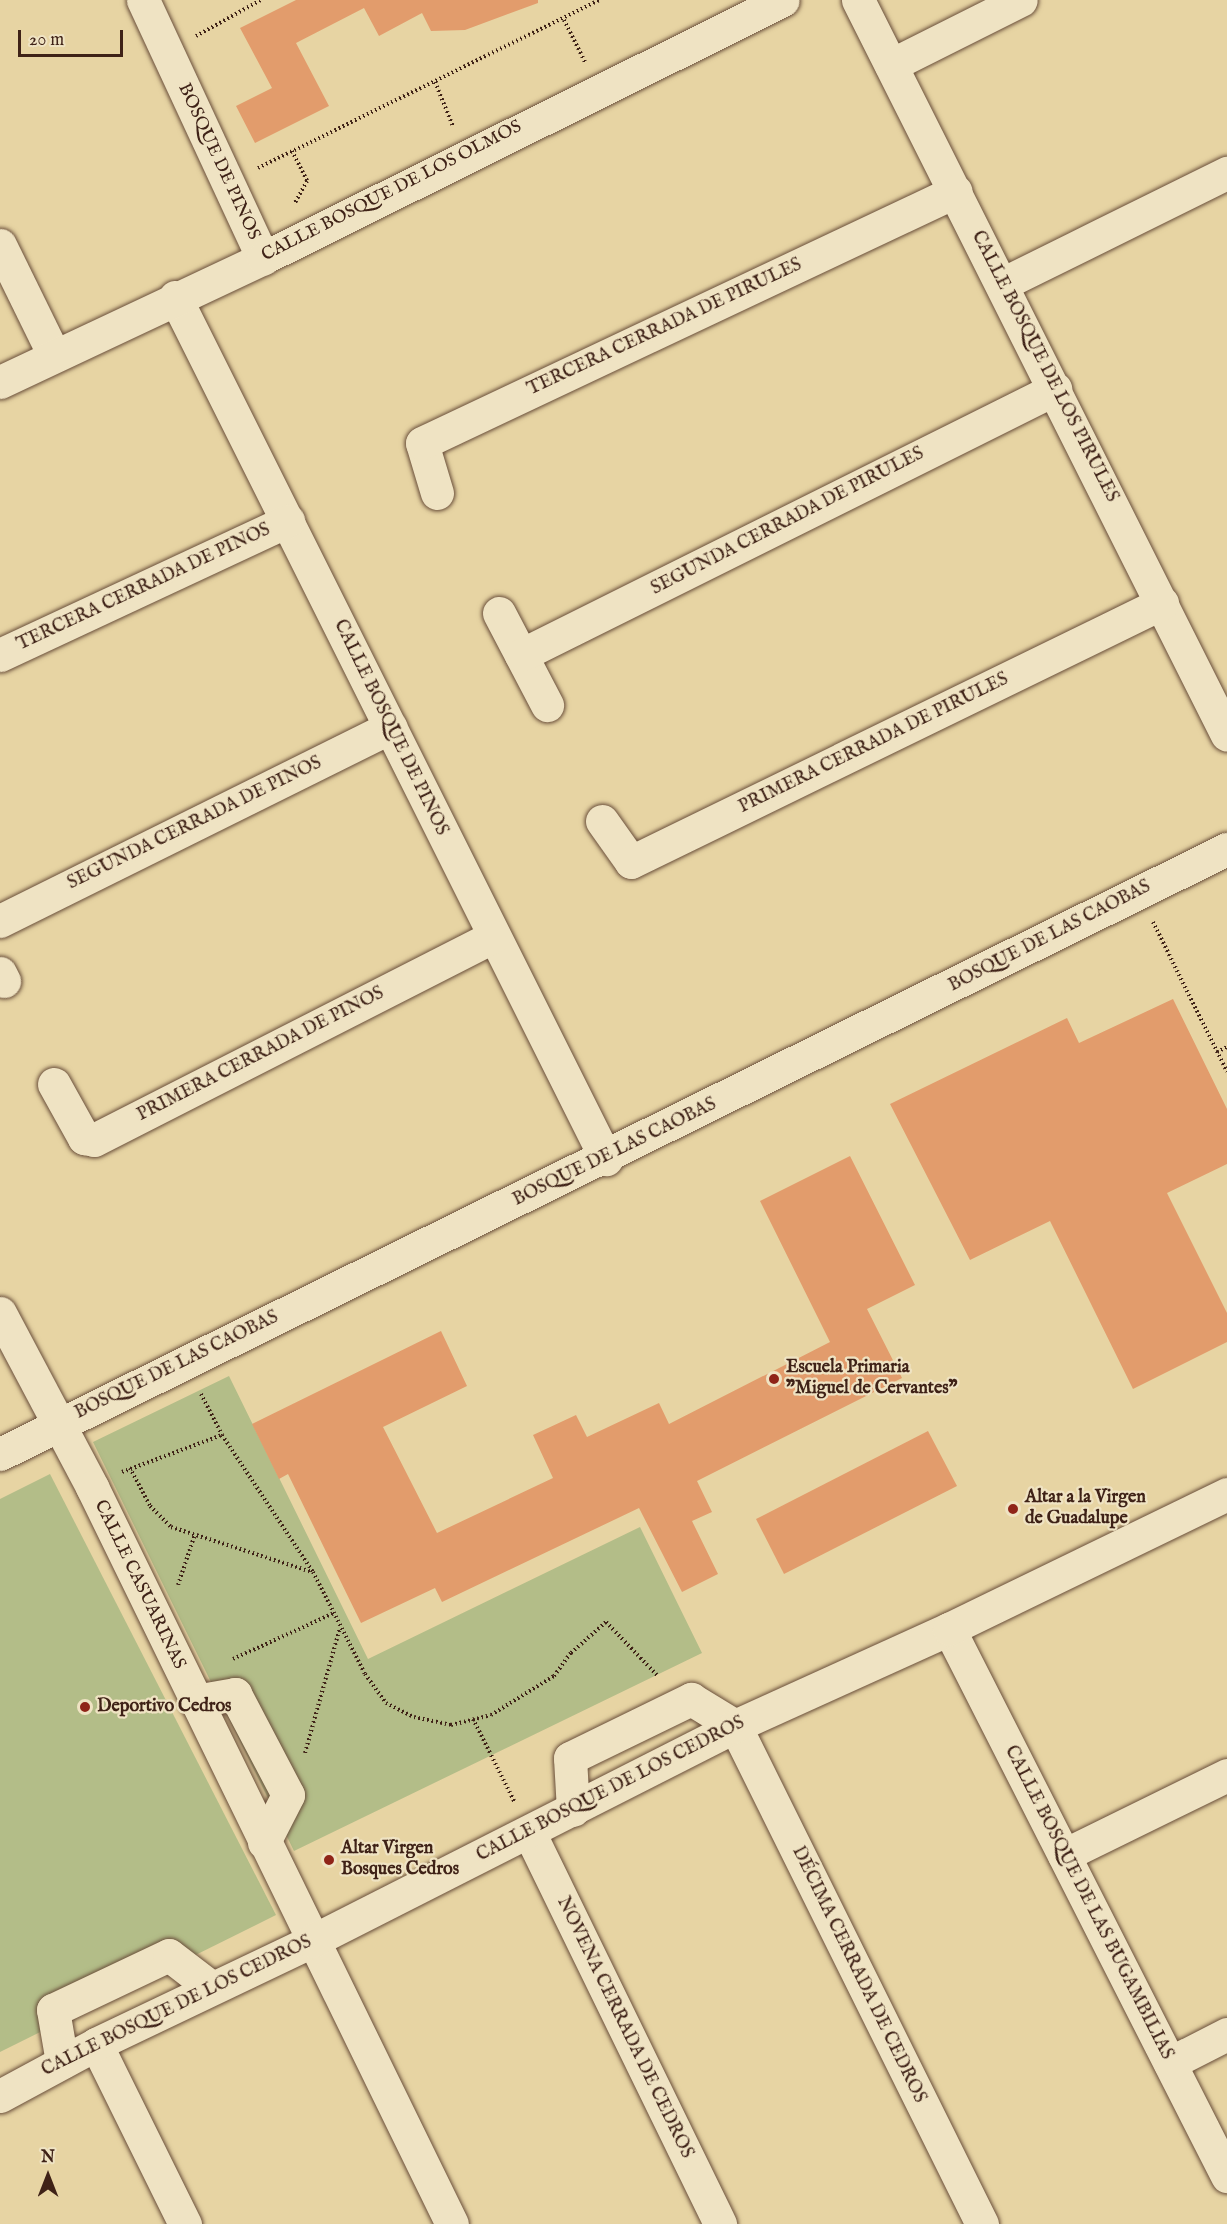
<!DOCTYPE html>
<html>
<head>
<meta charset="utf-8">
<style>
	body { margin:0 }
	#map { position:relative; width:1227px; height:2224px; overflow:hidden; background:#e7d4a3; font-family:"IM FELL English",serif }
	div>[style] { position:absolute }
	[style*='--x'] { left:calc(var(--x)*1px); top:calc(var(--y)*1px); width:calc(var(--w)*1px); rotate:calc(var(--a)*1deg) }
	.green>* { inset:0; background:#b3bd88 }
	.building>* { inset:0; background:#e29c6c }
	.path>* { height:4px; margin-top:-2px; transform-origin:0; background:repeating-linear-gradient(90deg,#3f2217 0 1.5px,transparent 0 4.5px) }
	.roads { filter:drop-shadow(0 0 2px #694e3a) drop-shadow(0 0 2px #694e3a) }
	.minor>* { height:33px; margin:-16.5px; padding:0 16.5px; transform-origin:16.5px; border-radius:16.5px; background:#efe3c3 }
	.dots>* { width:16px; height:16px; translate:-50% -50%; box-sizing:border-box; border:3px solid #efe3c3; border-radius:50% }
	span { translate:-50% -50%; white-space:nowrap; text-align:center; line-height:1.15; -webkit-text-stroke:4.5px #efe3c3; paint-order:stroke }
	.street-label { font-size:18px; color:#3f2217 }
	.poi-label { font-size:18px; color:#3f2217; font-weight:700 }
	.left { translate:0 -50%; text-align:left }
	.north { position:absolute; left:18px; top:2146px; width:60px; height:60px; -webkit-text-stroke:4px #efe3c3; paint-order:stroke; rotate:0deg; font-size:16px; font-weight:700; line-height:24px; text-align:center; color:#3f2217 }
	.north::after { content:''; display:block; margin:auto; width:21px; height:27px; background:#3f2217; clip-path:polygon(50% 0,100% 100%,50% 72%,0 100%) }
	.scale { position:absolute; left:18px; top:30px; width:105px; height:27px; box-sizing:border-box; border:3px solid #3f2217; border-top:0; padding-left:8px; font-size:18px; line-height:21px; white-space:nowrap; color:#3f2217; -webkit-text-stroke:4px #efe3c3; paint-order:stroke }
</style>
</head>
<body>
<div id="map">
	<div class="green">
		<i style="clip-path:polygon(229px 1376px,368px 1659px,640px 1527px,702px 1653px,294px 1851px,93px 1442px)"></i>
		<i style="clip-path:polygon(50px 1474px,276px 1915px,0 2052px,0 1499px)"></i>
	</div>
	<div class="building">
		<i style="clip-path:polygon(296px 0,538px 0,538px 3px,465px 30px,431px 31px,422px 13px,379px 36px,364px 8px,296px 43px,329px 106px,255px 143px,236px 106px,272px 88px,240px 28px)"></i>
		<i style="clip-path:polygon(1173px 999px,1227px 1109px,1227px 1164px,1167px 1193px,1227px 1313px,1227px 1342px,1133px 1389px,1050px 1221px,970px 1260px,890px 1104px,1067px 1018px,1079px 1043px)"></i>
		<i style="clip-path:polygon(850px 1156px,915px 1285px,867px 1309px,902px 1378px,697px 1481px,712px 1512px,692px 1521px,718px 1574px,682px 1592px,639px 1508px,442px 1602px,435px 1588px,361px 1623px,288px 1474px,279px 1479px,252px 1424px,441px 1331px,467px 1386px,383px 1427px,437px 1533px,553px 1478px,533px 1435px,576px 1415px,587px 1437px,659px 1403px,669px 1424px,830px 1342px,760px 1201px)"></i>
		<i style="clip-path:polygon(928px 1431px,957px 1486px,784px 1574px,756px 1519px)"></i>
	</div>
	<div class="path">
		<i style="--x:564;--y:20;--w:47;--a:63.4"></i>
		<i style="--x:196;--y:36;--w:74;--a:-29"></i>
		<i style="--x:435;--y:82;--w:48;--a:67.8"></i>
		<i style="--x:292;--y:151;--w:34;--a:63"></i>
		<i style="--x:307;--y:181;--w:26;--a:119"></i>
		<i style="--x:258;--y:168;--w:380;--a:-26.2"></i>
		<i style="--x:1153;--y:922;--w:167;--a:63.7"></i>
		<i style="--x:1217;--y:1052;--w:11;--a:-27"></i>
		<i style="--x:201;--y:1394;--w:46;--a:62.9"></i>
		<i style="--x:222;--y:1435;--w:164;--a:56.4"></i>
		<i style="--x:313;--y:1572;--w:114;--a:63"></i>
		<i style="--x:365;--y:1674;--w:36;--a:54"></i>
		<i style="--x:386;--y:1703;--w:31;--a:27"></i>
		<i style="--x:414;--y:1717;--w:38;--a:12"></i>
		<i style="--x:451;--y:1725;--w:41;--a:-14"></i>
		<i style="--x:491;--y:1715;--w:74;--a:-31.8"></i>
		<i style="--x:554;--y:1676;--w:29;--a:-54"></i>
		<i style="--x:571;--y:1653;--w:47;--a:-41.5"></i>
		<i style="--x:606;--y:1622;--w:76;--a:46.1"></i>
		<i style="--x:130;--y:1468;--w:43;--a:62.2"></i>
		<i style="--x:150;--y:1506;--w:30;--a:45"></i>
		<i style="--x:171;--y:1527;--w:148;--a:17.7"></i>
		<i style="--x:122;--y:1472;--w:107;--a:-20.3"></i>
		<i style="--x:178;--y:1585;--w:54;--a:-71.6"></i>
		<i style="--x:233;--y:1659;--w:111;--a:-24.5"></i>
		<i style="--x:473;--y:1719;--w:92;--a:63.4"></i>
		<i style="--x:305;--y:1753;--w:130;--a:-74.4"></i>
	</div>
	<div class="roads">
		<div class="minor">
			<i style="--x:143;--y:0;--w:285;--a:65.1"></i>
			<i style="--x:858;--y:0;--w:822;--a:63.34"></i>
			<i style="--x:891;--y:65;--w:145;--a:-26.6"></i>
			<i style="--x:0;--y:245;--w:123;--a:63.9"></i>
			<i style="--x:1002;--y:284;--w:251;--a:-26.3"></i>
			<i style="--x:175;--y:297;--w:964;--a:63.43"></i>
			<i style="--x:0;--y:382;--w:291;--a:-25.2"></i>
			<i style="--x:263;--y:258;--w:580;--a:-26.39"></i>
			<i style="--x:437;--y:493;--w:52;--a:-106.7"></i>
			<i style="--x:422;--y:443;--w:590;--a:-25.26"></i>
			<i style="--x:499;--y:613;--w:104;--a:62.4"></i>
			<i style="--x:0;--y:655;--w:318;--a:-25"></i>
			<i style="--x:521;--y:655;--w:597;--a:-26.48"></i>
			<i style="--x:602;--y:821;--w:50;--a:54.7"></i>
			<i style="--x:631;--y:862;--w:591;--a:-26"></i>
			<i style="--x:0;--y:921;--w:436;--a:-26.4"></i>
			<i style="--x:0;--y:973;--w:9;--a:63"></i>
			<i style="--x:54;--y:1084;--w:62;--a:60.9"></i>
			<i style="--x:84;--y:1138;--w:10;--a:11"></i>
			<i style="--x:94;--y:1140;--w:448;--a:-27"></i>
			<i style="--x:0;--y:1313;--w:197;--a:62.1"></i>
			<i style="--x:92;--y:1487;--w:820;--a:63.97"></i>
			<i style="--x:0;--y:1454;--w:1368;--a:-26.25"></i>
			<i style="--x:949;--y:1629;--w:614;--a:63.06"></i>
			<i style="--x:195;--y:1701;--w:41;--a:-9.9"></i>
			<i style="--x:235;--y:1694;--w:114;--a:62.3"></i>
			<i style="--x:288;--y:1795;--w:53;--a:117.1"></i>
			<i style="--x:573;--y:1810;--w:52;--a:-93.3"></i>
			<i style="--x:570;--y:1758;--w:135;--a:-26"></i>
			<i style="--x:691;--y:1699;--w:52;--a:31.5"></i>
			<i style="--x:735;--y:1726;--w:556;--a:63.62"></i>
			<i style="--x:529;--y:1832;--w:436;--a:64"></i>
			<i style="--x:1064;--y:1855;--w:182;--a:-26.1"></i>
			<i style="--x:96;--y:2044;--w:201;--a:63.7"></i>
			<i style="--x:62;--y:2062;--w:53;--a:-99.8"></i>
			<i style="--x:53;--y:2010;--w:128;--a:-25.4"></i>
			<i style="--x:169;--y:1955;--w:54;--a:37.5"></i>
			<i style="--x:1170;--y:2063;--w:64;--a:-27"></i>
			<i style="--x:0;--y:2096;--w:109;--a:-28.4"></i>
			<i style="--x:96;--y:2044;--w:239;--a:-25.5"></i>
			<i style="--x:312;--y:1941;--w:475;--a:-26.9"></i>
			<i style="--x:735;--y:1726;--w:235;--a:-24.4"></i>
			<i style="--x:949;--y:1629;--w:309;--a:-25.9"></i>
		</div>
	</div>
	<div class="dots">
		<i style="left:774px;top:1379px;background:#8f2418"></i>
		<i style="left:1013px;top:1509px;background:#8f2418"></i>
		<i style="left:85px;top:1707px;background:#8f2418"></i>
		<i style="left:329px;top:1860px;background:#8f2418"></i>
	</div>
	<div class="street-label">
		<span style="left:218px;top:162px;rotate:65deg">BOSQUE DE PINOS</span>
		<span style="left:392px;top:192px;rotate:-27deg">CALLE BOSQUE DE LOS OLMOS</span>
		<span style="left:665px;top:328px;rotate:-25deg">TERCERA CERRADA DE PIRULES</span>
		<span style="left:1044px;top:367px;rotate:63deg">CALLE BOSQUE DE LOS PIRULES</span>
		<span style="left:788px;top:522px;rotate:-27deg">SEGUNDA CERRADA DE PIRULES</span>
		<span style="left:144px;top:588px;rotate:-25deg">TERCERA CERRADA DE PINOS</span>
		<span style="left:390px;top:728px;rotate:64deg">CALLE BOSQUE DE PINOS</span>
		<span style="left:874px;top:744px;rotate:-26deg">PRIMERA CERRADA DE PIRULES</span>
		<span style="left:195px;top:824px;rotate:-26deg">SEGUNDA CERRADA DE PINOS</span>
		<span style="left:1050px;top:937px;rotate:-27deg">BOSQUE DE LAS CAOBAS</span>
		<span style="left:261px;top:1055px;rotate:-27deg">PRIMERA CERRADA DE PINOS</span>
		<span style="left:615px;top:1153px;rotate:-26deg">BOSQUE DE LAS CAOBAS</span>
		<span style="left:177px;top:1366px;rotate:-26deg">BOSQUE DE LAS CAOBAS</span>
		<span style="left:139px;top:1585px;rotate:64deg">CALLE CASUARINAS</span>
		<span style="left:611px;top:1790px;rotate:-27deg">CALLE BOSQUE DE LOS CEDROS</span>
		<span style="left:1088px;top:1903px;rotate:63deg">CALLE BOSQUE DE LAS BUGAMBILIAS</span>
		<span style="left:858px;top:1975px;rotate:64deg">DÉCIMA CERRADA DE CEDROS</span>
		<span style="left:177px;top:2007px;rotate:-26deg">CALLE BOSQUE DE LOS CEDROS</span>
		<span style="left:624px;top:2028px;rotate:64deg">NOVENA CERRADA DE CEDROS</span>
	</div>
	<div class="poi-label">
		<span class="left" style="left:786px;top:1379px">Escuela Primaria<br>"Miguel de Cervantes"</span>
		<span class="left" style="left:1025px;top:1509px">Altar a la Virgen<br>de Guadalupe</span>
		<span class="left" style="left:97px;top:1707px">Deportivo Cedros</span>
		<span class="left" style="left:341px;top:1860px">Altar Virgen<br>Bosques Cedros</span>
	</div>
	<div class="north">N</div>
	<div class="scale">20 m</div>
</div>
</body>
</html>
